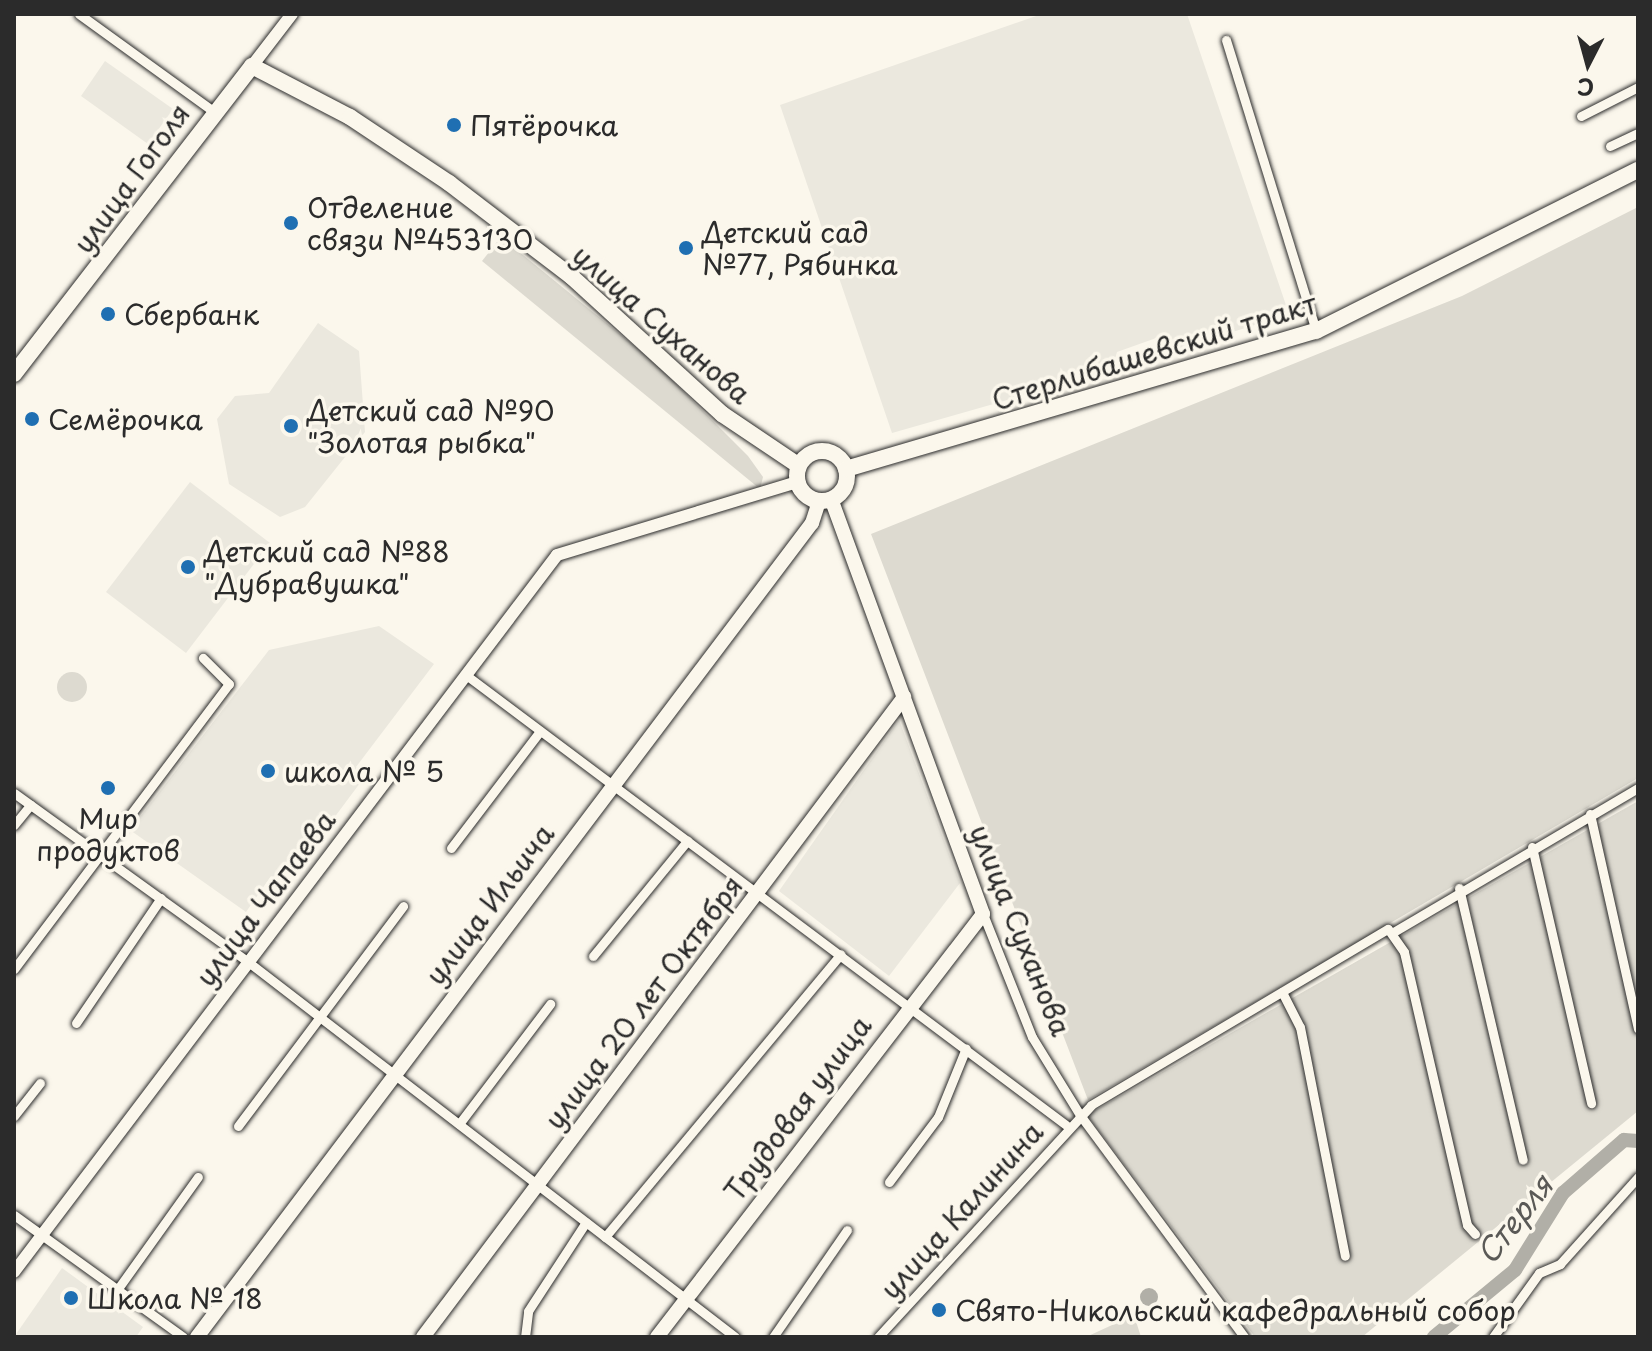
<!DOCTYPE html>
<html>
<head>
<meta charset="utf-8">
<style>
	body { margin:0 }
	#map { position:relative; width:1652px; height:1351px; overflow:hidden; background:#fbf7ec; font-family:"Playpen Sans",sans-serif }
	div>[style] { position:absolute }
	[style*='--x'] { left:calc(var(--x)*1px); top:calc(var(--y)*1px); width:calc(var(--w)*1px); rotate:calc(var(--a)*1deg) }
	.built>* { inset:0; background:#ebe8de }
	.green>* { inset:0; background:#dddad0 }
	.round { border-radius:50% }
	.water>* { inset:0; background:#b1afa7 }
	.river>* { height:14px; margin:-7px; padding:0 7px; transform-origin:7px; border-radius:7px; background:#b1afa7 }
	.roads { filter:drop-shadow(0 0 2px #2b2b2b) drop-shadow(0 0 2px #2b2b2b) }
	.minor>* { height:9px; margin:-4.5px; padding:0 4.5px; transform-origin:4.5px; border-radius:4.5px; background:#fbf7ec }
	.tertiary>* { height:12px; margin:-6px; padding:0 6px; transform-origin:6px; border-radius:6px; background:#fbf7ec }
	.secondary>* { height:14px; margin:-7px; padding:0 7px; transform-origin:7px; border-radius:7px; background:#fbf7ec }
	.primary>* { height:16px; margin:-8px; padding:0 8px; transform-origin:8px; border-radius:8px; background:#fbf7ec }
	.primary>.ring { margin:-8px; padding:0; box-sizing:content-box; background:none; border:16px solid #fbf7ec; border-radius:50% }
	.dots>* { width:22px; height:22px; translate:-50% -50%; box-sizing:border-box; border:4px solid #fbf7ec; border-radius:50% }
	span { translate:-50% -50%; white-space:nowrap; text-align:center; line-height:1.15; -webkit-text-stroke:7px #fbf7ec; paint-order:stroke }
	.poi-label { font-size:28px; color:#2b2b2b }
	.left { translate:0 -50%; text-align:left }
	.street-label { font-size:28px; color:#2b2b2b }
	.water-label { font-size:30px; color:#5a5956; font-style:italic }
	.frame { position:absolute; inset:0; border:16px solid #2b2b2b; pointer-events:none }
	.north { position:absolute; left:1548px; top:24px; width:80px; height:80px; -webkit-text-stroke:6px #fbf7ec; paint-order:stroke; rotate:186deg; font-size:22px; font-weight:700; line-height:32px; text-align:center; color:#2b2b2b }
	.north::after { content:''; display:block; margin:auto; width:28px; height:36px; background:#2b2b2b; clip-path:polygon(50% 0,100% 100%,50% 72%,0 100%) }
</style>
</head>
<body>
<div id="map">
	<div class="built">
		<i style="clip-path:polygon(1042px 14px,1187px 14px,1289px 314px,1179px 349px,1159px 337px,1117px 352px,1112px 370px,892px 433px,780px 105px)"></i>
		<i style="clip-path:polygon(105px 61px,173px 109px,148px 144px,81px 96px)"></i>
		<i style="clip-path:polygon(318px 323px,359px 351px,365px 432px,305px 507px,280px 517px,229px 484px,217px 419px,235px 396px,269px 393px)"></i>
		<i style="clip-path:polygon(190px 482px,270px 543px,186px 653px,106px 592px)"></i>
		<i style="clip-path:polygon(379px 626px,434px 664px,356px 767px,366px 775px,284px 885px,271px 876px,246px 912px,130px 830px,269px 650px)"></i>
		<i style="clip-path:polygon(899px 720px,960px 883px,889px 976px,779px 891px)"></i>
		<i style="clip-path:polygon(62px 1268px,143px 1327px,136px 1337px,14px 1337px)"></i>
	</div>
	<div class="green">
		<i style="clip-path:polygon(1638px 207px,1638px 778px,1088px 1100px,871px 534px,1462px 296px)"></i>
		<i style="clip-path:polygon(501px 237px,654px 362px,748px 456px,763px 477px,760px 489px,482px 261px)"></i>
		<i class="round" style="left:57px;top:672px;width:30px;height:30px"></i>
		<i style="clip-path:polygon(1638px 801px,1638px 1111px,1362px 1337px,1255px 1337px,1087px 1115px)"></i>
		<i style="clip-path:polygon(1134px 1315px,1141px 1337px,1086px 1337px)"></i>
	</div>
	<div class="water">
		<i class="round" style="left:1140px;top:1288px;width:18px;height:18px"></i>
	</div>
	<div class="river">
		<i style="--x:1434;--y:1337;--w:105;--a:-39.6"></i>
		<i style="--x:1515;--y:1270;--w:91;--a:-58.1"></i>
		<i style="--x:1563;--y:1193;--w:81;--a:-41"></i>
		<i style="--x:1624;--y:1140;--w:14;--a:4"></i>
	</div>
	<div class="roads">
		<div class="minor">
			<i style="--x:79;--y:14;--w:165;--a:35.9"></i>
			<i style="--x:1226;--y:40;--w:305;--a:72.8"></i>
			<i style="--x:1581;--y:116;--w:64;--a:-27"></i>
			<i style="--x:1610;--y:146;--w:31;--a:-25"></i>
			<i style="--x:466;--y:675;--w:750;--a:36.87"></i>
			<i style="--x:14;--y:793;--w:287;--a:35.8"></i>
			<i style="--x:247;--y:961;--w:616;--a:37.61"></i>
			<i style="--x:1590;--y:814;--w:220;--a:77.4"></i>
			<i style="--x:14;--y:825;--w:26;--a:-51"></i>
			<i style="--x:1532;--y:847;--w:263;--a:77"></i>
			<i style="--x:451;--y:848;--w:147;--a:-52.7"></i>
			<i style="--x:1459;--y:888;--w:279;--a:76.8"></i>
			<i style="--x:983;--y:914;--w:132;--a:68.3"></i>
			<i style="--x:1032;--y:1037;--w:92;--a:58.4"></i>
			<i style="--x:1080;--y:1115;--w:276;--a:53.5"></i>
			<i style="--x:1395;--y:931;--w:282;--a:-30.5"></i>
			<i style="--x:593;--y:956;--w:149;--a:-50.7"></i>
			<i style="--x:14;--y:969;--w:357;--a:-53"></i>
			<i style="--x:229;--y:684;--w:37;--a:-135"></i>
			<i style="--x:1282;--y:992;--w:39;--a:63"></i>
			<i style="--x:1300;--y:1027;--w:233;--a:78.9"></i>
			<i style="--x:76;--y:1023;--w:151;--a:-55.8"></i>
			<i style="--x:14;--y:1116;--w:42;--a:-51.8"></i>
			<i style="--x:459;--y:1124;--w:151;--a:-52.8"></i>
			<i style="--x:238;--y:1126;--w:275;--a:-53.1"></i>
			<i style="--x:889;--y:1182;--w:81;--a:-53"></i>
			<i style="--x:938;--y:1117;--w:74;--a:-67.9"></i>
			<i style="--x:14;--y:1215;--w:208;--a:35.8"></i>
			<i style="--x:605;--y:1237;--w:368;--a:-50.2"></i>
			<i style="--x:117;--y:1290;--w:139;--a:-54.4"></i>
			<i style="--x:525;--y:1337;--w:26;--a:-83"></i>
			<i style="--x:528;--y:1311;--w:106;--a:-56.9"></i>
			<i style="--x:773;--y:1337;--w:130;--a:-55.3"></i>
			<i style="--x:878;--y:1337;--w:315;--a:-47.4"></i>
			<i style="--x:1091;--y:1105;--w:345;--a:-30.7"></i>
			<i style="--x:1388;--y:929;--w:28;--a:55"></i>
			<i style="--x:1404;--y:952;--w:280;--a:77"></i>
			<i style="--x:1467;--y:1225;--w:12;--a:48"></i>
			<i style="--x:1493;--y:1337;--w:79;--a:-54.3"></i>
			<i style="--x:1539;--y:1273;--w:23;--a:-23"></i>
			<i style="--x:1560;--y:1264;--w:117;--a:-48.1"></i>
		</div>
		<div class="tertiary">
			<i style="--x:252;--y:66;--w:66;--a:-52.4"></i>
			<i style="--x:14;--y:1272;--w:899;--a:-52.86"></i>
			<i style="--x:557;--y:555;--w:251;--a:-16.9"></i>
		</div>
		<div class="secondary">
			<i style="--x:197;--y:1337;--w:1020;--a:-52.93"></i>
			<i style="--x:812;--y:523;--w:23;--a:-72"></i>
			<i style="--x:423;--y:1337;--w:801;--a:-53.07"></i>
			<i style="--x:657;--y:1337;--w:534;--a:-52.38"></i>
			<i style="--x:983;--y:914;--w:442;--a:-110.1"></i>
		</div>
		<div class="primary">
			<i style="--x:14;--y:374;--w:389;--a:-52.3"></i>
			<i style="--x:252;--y:66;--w:110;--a:27.5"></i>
			<i style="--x:350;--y:117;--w:119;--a:33.7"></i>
			<i style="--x:449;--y:183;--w:155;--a:37.4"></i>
			<i style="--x:572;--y:277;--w:203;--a:42.4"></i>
			<i style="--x:722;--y:414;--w:92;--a:33.9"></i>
			<i class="ring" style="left:797px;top:451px;width:34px;height:34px"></i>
			<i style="--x:846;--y:469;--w:490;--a:-16.4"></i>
			<i style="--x:1316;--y:331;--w:360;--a:-26.6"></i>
		</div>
	</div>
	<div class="dots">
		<i style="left:454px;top:125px;background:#1f6fb2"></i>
		<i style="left:291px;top:223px;background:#1f6fb2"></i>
		<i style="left:686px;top:248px;background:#1f6fb2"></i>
		<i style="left:108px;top:314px;background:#1f6fb2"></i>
		<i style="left:32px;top:419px;background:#1f6fb2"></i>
		<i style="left:291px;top:426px;background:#1f6fb2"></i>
		<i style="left:188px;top:567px;background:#1f6fb2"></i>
		<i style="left:268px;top:771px;background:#1f6fb2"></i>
		<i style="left:108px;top:788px;background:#1f6fb2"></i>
		<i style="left:71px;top:1298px;background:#1f6fb2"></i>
		<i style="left:939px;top:1310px;background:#1f6fb2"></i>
	</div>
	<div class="poi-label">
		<span class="left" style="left:470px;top:125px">Пятёрочка</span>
		<span class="left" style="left:307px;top:223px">Отделение<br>связи №453130</span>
		<span class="left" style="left:702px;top:248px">Детский сад<br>№77, Рябинка</span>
		<span class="left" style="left:124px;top:314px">Сбербанк</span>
		<span class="left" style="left:307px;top:426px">Детский сад №90<br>"Золотая рыбка"</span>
		<span class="left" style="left:48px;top:419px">Семёрочка</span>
		<span class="left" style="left:204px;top:567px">Детский сад №88<br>"Дубравушка"</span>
		<span class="left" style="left:284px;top:771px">школа № 5</span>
		<span style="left:108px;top:834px">Мир<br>продуктов</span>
		<span class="left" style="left:87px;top:1298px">Школа № 18</span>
		<span class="left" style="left:955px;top:1310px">Свято-Никольский кафедральный собор</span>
	</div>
	<div class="street-label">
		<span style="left:131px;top:178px;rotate:-54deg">улица Гоголя</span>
		<span style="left:662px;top:324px;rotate:41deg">улица Суханова</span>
		<span style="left:1154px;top:351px;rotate:-17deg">Стерлибашевский тракт</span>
		<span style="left:265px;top:898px;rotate:-53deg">улица Чапаева</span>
		<span style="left:489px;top:904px;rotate:-53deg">улица Ильича</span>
		<span style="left:1021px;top:930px;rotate:68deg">улица Суханова</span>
		<span style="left:643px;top:1002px;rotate:-53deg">улица 20 лет Октября</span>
		<span style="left:797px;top:1108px;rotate:-53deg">Трудовая улица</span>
		<span style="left:961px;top:1210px;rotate:-48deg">улица Калинина</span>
	</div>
	<div class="water-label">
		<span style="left:1514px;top:1219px;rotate:-52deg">Стерля</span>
	</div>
	<div class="frame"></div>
	<div class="north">С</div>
</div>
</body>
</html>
